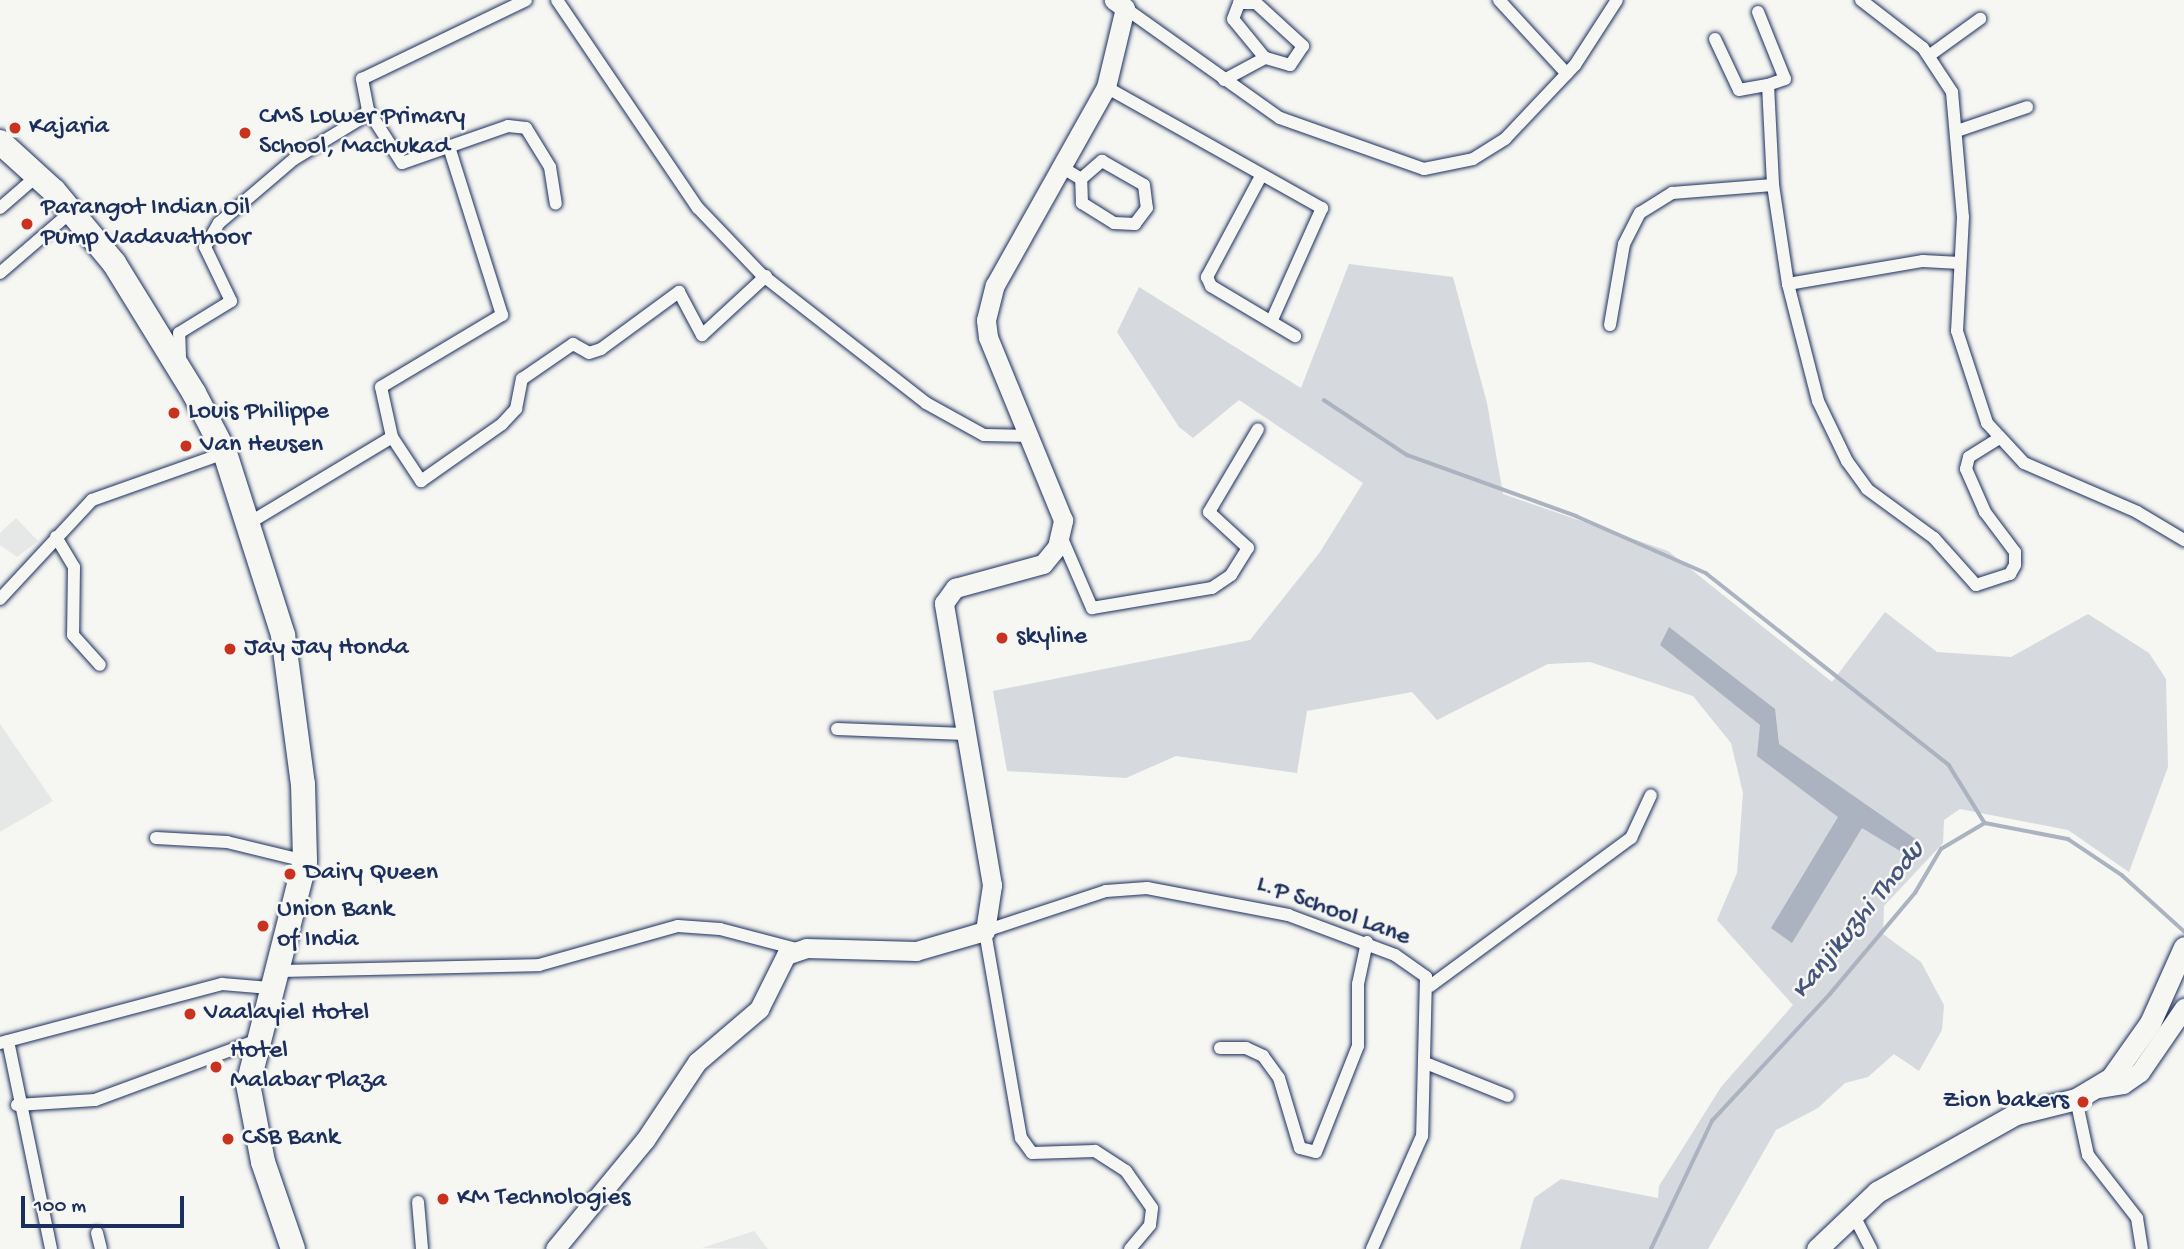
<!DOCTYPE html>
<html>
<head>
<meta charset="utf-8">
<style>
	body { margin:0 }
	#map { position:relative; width:2184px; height:1249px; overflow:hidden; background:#f6f6f2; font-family:"Gochi Hand",sans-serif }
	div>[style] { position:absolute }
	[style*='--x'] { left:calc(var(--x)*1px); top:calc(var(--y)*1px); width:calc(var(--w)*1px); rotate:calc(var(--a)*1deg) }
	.built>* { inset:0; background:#e6e7e7 }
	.green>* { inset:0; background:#d6d9dd }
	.water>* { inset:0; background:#abb2c0 }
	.stream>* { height:3.5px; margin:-1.75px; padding:0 1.75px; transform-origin:1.75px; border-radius:1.75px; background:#abb2c0 }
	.roads { filter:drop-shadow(0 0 2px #1b2f5e) drop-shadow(0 0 2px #1b2f5e) }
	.street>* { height:12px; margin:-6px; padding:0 6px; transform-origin:6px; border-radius:6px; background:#f6f6f2 }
	.secondary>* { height:19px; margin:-9.5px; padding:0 9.5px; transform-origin:9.5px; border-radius:9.5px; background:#f6f6f2 }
	.primary>* { height:21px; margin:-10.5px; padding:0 10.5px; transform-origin:10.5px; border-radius:10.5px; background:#f6f6f2 }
	.highway>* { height:24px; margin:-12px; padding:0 12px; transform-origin:12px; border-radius:12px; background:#f6f6f2 }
	.dots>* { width:19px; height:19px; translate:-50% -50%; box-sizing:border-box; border:4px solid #f6f6f2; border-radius:50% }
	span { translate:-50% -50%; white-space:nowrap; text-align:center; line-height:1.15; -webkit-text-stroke:5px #f6f6f2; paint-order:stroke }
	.poi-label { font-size:26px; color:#1b2f5e }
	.left { translate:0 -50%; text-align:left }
	.right { translate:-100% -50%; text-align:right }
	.street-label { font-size:26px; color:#1b2f5e }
	.water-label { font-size:28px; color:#46567b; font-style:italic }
	.scale { position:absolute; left:21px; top:1196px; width:163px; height:32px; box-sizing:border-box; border:4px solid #1b2f5e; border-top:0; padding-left:9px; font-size:21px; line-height:24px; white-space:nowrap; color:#1b2f5e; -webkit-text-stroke:5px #f6f6f2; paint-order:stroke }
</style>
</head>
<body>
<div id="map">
	<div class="built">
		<i style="clip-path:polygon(16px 518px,38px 541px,17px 557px,0 545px,0 533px)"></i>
		<i style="clip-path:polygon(0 724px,53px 801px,0 832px)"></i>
		<i style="clip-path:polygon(754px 1231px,768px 1249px,702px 1248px)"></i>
	</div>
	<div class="green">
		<i style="clip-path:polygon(1349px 264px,1453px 277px,1487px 403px,1503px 494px,1668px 551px,1832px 682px,1885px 612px,1937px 652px,2011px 657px,2088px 614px,2149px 653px,2166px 679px,2168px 767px,2129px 872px,2068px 830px,1960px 809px,1944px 820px,1943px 843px,1884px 906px,1883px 934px,1921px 962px,1944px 1005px,1942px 1030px,1919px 1071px,1894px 1054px,1868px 1077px,1845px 1083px,1818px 1108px,1776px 1130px,1708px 1249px,1520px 1249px,1534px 1198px,1561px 1179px,1658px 1198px,1659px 1186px,1721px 1087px,1793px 1005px,1717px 920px,1737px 873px,1743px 793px,1731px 743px,1693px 696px,1590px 662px,1548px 664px,1437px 720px,1412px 692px,1307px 711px,1297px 773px,1176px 756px,1126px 778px,1007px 771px,993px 691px,1250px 640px,1320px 552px,1363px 483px,1239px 400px,1193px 438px,1179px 427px,1117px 332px,1139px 287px,1301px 388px)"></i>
	</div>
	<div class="water">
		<i style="clip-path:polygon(1669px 627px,1775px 709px,1779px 744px,1917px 840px,1905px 854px,1862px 828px,1792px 943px,1771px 928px,1838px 817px,1757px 756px,1760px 725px,1660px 645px)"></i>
	</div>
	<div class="stream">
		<i style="--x:1324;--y:400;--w:100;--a:33.5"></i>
		<i style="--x:1407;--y:455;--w:180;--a:19.8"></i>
		<i style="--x:1576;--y:516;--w:142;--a:23.7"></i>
		<i style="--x:1706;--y:573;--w:310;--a:38.3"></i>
		<i style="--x:1949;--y:765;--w:68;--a:58.2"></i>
		<i style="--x:1651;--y:1249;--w:142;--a:-64.5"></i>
		<i style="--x:1712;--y:1121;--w:173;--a:-47.1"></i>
		<i style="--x:1830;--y:994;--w:132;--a:-49.9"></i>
		<i style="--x:1915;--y:893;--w:51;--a:-59.4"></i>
		<i style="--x:1941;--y:849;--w:51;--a:-30.6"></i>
		<i style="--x:1985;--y:823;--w:85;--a:10.9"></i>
		<i style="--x:2068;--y:839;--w:65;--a:33.7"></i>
		<i style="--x:2122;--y:875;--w:84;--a:42.1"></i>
	</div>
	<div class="roads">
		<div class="street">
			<i style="--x:557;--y:0;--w:251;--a:55.9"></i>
			<i style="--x:698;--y:208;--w:91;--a:46.3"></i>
			<i style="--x:761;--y:274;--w:209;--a:38"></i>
			<i style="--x:926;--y:403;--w:66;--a:28.9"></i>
			<i style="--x:984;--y:435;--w:48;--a:1.2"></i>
			<i style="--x:1499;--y:0;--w:100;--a:47.4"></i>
			<i style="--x:1861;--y:0;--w:78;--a:37.7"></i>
			<i style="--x:1923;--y:48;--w:53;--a:56.6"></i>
			<i style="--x:1952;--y:92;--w:125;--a:85"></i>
			<i style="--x:1963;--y:217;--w:114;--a:93"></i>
			<i style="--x:1957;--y:331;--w:97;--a:71.9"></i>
			<i style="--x:1987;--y:423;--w:54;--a:47.2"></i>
			<i style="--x:2024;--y:463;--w:123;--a:23.4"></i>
			<i style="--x:2137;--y:512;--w:55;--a:30.8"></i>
			<i style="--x:1239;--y:3;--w:17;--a:0"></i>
			<i style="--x:1256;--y:3;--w:64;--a:42.5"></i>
			<i style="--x:1303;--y:46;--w:23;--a:124"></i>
			<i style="--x:1290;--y:65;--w:26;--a:-164"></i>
			<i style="--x:1265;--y:58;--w:50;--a:-129.4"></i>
			<i style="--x:1233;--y:19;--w:17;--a:-69"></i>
			<i style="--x:1125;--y:8;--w:190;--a:35.4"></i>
			<i style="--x:1280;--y:118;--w:153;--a:19.5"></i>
			<i style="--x:1424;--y:169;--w:50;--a:-11.5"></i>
			<i style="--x:1473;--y:159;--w:38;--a:-32"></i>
			<i style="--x:1505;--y:139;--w:102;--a:-46.6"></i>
			<i style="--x:1575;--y:65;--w:77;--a:-57.1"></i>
			<i style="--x:1758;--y:12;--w:72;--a:68.1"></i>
			<i style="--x:1785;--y:79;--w:18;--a:161"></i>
			<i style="--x:1715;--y:39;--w:56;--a:64.8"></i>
			<i style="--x:1739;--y:90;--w:29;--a:-10"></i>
			<i style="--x:1768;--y:85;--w:100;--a:87.1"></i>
			<i style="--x:1930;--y:55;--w:62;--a:-35.8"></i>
			<i style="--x:1224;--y:80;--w:47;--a:-28.2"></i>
			<i style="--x:1106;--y:87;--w:248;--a:29.3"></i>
			<i style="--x:1322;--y:208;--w:123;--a:114.1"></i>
			<i style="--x:368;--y:110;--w:63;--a:57.3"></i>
			<i style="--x:402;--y:163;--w:112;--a:-19.2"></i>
			<i style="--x:508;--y:126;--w:18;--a:6"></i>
			<i style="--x:526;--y:128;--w:46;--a:58.4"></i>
			<i style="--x:550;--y:167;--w:37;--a:81"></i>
			<i style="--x:1960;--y:130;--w:71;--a:-18.9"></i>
			<i style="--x:1063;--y:168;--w:21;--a:31"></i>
			<i style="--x:1081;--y:179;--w:28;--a:-41"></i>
			<i style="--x:1102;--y:161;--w:48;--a:29.7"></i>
			<i style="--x:1144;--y:185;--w:23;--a:83"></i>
			<i style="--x:1147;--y:208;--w:20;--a:127"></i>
			<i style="--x:1135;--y:224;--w:21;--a:-177"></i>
			<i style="--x:1114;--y:223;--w:38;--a:-148"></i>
			<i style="--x:1082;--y:203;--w:24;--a:-92"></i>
			<i style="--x:1261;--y:176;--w:115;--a:118.1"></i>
			<i style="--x:1207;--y:277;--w:10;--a:66"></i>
			<i style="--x:1211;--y:286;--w:98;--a:30.8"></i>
			<i style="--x:0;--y:208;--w:50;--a:-41"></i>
			<i style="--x:0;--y:273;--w:95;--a:-40.7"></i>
			<i style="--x:1788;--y:284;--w:121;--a:75.6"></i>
			<i style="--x:1818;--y:401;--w:67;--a:64.2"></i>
			<i style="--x:1847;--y:461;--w:34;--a:54"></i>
			<i style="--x:1867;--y:489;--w:83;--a:36.2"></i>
			<i style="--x:1934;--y:538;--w:63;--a:48.2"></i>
			<i style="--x:1976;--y:585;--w:36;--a:-18"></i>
			<i style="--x:2010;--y:574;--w:10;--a:-61"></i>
			<i style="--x:2015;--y:565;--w:13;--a:-90"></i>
			<i style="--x:2015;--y:552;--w:50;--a:-126.9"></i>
			<i style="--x:1985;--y:512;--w:47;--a:-113.8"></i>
			<i style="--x:1966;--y:469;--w:12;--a:-76"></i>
			<i style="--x:1969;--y:457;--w:34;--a:-32"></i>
			<i style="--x:1610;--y:325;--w:82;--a:-80.2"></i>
			<i style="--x:1624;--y:244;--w:35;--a:-63"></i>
			<i style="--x:1640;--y:213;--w:38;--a:-32"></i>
			<i style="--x:1672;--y:193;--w:101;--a:-4.5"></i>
			<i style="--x:1773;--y:185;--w:100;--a:81.4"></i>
			<i style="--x:1788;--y:284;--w:137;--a:-9.7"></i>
			<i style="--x:1923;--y:261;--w:37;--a:3"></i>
			<i style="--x:180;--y:357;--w:24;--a:-92"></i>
			<i style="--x:179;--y:333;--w:61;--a:-31.6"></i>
			<i style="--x:231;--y:301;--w:60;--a:-115.7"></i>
			<i style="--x:205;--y:247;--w:28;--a:-60"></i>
			<i style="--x:219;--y:223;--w:99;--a:-40.5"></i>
			<i style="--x:294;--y:159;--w:77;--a:-31.2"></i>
			<i style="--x:360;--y:119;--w:12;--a:-48"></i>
			<i style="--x:368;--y:110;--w:32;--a:-101"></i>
			<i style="--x:362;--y:79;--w:182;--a:-25.7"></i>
			<i style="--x:392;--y:437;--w:53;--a:56.6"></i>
			<i style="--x:421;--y:481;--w:99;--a:-35.1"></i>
			<i style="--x:502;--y:424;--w:21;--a:-47"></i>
			<i style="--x:516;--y:409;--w:31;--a:-79"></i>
			<i style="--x:522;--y:379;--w:62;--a:-34.5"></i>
			<i style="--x:573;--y:344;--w:18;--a:29"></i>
			<i style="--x:589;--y:353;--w:13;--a:-18"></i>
			<i style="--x:601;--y:349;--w:97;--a:-36.2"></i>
			<i style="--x:679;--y:292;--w:49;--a:61.9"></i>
			<i style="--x:702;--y:335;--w:87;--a:-42.7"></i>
			<i style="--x:249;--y:523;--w:167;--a:-31"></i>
			<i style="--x:392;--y:437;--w:51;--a:-102.4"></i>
			<i style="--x:381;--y:387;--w:141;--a:-30.8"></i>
			<i style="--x:502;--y:315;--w:176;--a:-107.5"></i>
			<i style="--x:1060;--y:534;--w:81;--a:66.6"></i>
			<i style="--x:1092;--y:608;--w:122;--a:-9.5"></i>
			<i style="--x:1212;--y:588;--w:23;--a:-34"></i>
			<i style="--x:1231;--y:575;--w:32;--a:-58"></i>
			<i style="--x:1248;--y:548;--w:53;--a:-137.3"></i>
			<i style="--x:1209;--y:512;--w:96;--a:-59.4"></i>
			<i style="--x:56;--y:537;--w:35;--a:59"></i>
			<i style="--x:74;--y:567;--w:68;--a:90.8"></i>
			<i style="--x:73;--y:635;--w:40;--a:48"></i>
			<i style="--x:0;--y:599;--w:135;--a:-47.1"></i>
			<i style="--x:92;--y:500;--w:141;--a:-19.5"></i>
			<i style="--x:837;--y:729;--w:128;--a:2.2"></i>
			<i style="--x:156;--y:838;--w:71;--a:3.2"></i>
			<i style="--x:227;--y:842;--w:80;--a:13.7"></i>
			<i style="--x:276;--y:971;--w:263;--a:-1.3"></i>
			<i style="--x:539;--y:965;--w:144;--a:-15.7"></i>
			<i style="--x:678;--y:926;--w:42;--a:4.1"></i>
			<i style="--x:720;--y:929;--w:79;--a:14.7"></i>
			<i style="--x:1430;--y:986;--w:250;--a:-36.4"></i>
			<i style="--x:1631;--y:838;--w:47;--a:-65.1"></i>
			<i style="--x:8;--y:1041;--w:212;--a:78.3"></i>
			<i style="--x:0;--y:1043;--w:230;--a:-14.9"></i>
			<i style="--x:222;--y:984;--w:48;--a:4.8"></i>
			<i style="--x:1220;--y:1048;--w:26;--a:0"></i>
			<i style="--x:1246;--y:1048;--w:19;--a:25"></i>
			<i style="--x:1263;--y:1056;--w:27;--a:54"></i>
			<i style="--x:1279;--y:1078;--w:73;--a:73.3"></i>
			<i style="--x:1300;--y:1148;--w:16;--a:14"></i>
			<i style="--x:1316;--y:1152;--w:114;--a:-68.4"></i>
			<i style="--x:1358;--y:1046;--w:62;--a:-90"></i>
			<i style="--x:1358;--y:984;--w:43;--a:-77.9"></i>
			<i style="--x:1428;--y:1064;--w:86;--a:21.8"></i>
			<i style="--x:2076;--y:1099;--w:57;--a:77.9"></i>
			<i style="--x:2088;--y:1155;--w:80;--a:52.1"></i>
			<i style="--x:2137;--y:1218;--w:31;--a:81"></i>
			<i style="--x:17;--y:1105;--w:78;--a:-3.7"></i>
			<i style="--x:95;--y:1100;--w:171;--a:-20.2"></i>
			<i style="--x:418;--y:1202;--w:47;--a:85.1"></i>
			<i style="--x:1852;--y:1212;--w:42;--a:62.8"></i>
			<i style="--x:97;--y:1233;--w:16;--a:76"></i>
			<i style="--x:1130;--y:1249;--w:31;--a:-50"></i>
			<i style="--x:1150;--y:1225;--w:17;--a:-83"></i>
			<i style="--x:1152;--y:1208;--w:45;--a:-125.1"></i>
			<i style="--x:1126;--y:1171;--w:37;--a:-147"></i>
			<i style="--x:1095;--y:1151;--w:63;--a:178.2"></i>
			<i style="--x:1032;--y:1153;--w:19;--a:-126"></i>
			<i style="--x:1021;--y:1138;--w:210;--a:-99.9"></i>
			<i style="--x:985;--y:931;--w:127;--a:-18.3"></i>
			<i style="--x:1106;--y:891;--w:41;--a:-4.2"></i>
			<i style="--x:1147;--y:888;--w:144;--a:10.8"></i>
			<i style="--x:1288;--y:915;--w:114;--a:20.5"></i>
			<i style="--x:1395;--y:955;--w:38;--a:35"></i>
			<i style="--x:1426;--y:977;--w:159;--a:91.4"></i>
			<i style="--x:1422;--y:1136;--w:124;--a:113.9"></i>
		</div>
		<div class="secondary">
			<i style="--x:2098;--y:1088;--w:25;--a:-9"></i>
			<i style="--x:2123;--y:1084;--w:21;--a:-35"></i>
			<i style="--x:2140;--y:1072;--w:78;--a:-55.5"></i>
			<i style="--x:555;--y:1249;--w:141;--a:-50.5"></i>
			<i style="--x:645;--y:1140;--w:94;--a:-56.3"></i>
			<i style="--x:697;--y:1062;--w:82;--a:-40.5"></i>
			<i style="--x:759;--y:1009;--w:60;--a:-63.4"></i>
			<i style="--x:786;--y:955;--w:21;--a:-19"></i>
			<i style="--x:806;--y:948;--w:110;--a:1.6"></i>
			<i style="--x:916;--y:951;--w:72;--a:-16.2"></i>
			<i style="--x:985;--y:931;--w:47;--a:-81.3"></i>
			<i style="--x:992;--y:885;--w:286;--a:-99.7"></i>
			<i style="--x:944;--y:603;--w:19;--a:-54"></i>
			<i style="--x:955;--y:588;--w:91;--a:-15.3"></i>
			<i style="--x:1043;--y:564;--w:22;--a:-51"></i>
			<i style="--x:1057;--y:547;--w:28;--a:-77"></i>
			<i style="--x:1063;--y:520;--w:198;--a:-112.3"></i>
			<i style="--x:988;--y:337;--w:17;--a:-97"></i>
			<i style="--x:986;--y:320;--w:36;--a:-76"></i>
			<i style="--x:995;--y:285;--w:227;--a:-60.7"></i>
			<i style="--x:1106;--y:87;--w:81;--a:-76.5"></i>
			<i style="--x:1125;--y:8;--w:14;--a:-144"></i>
		</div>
		<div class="primary">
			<i style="--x:1817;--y:1249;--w:83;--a:-43.5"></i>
			<i style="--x:1877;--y:1192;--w:159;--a:-29.3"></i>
			<i style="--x:2016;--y:1114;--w:62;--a:-14"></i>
			<i style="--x:2076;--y:1099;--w:41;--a:-31"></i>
			<i style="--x:2111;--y:1078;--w:67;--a:-54.7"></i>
			<i style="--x:2150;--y:1023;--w:83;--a:-65.9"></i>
		</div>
		<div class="highway">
			<i style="--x:0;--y:142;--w:73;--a:42.2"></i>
			<i style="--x:54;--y:191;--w:94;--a:50.2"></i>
			<i style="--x:114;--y:263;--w:153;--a:58.4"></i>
			<i style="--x:194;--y:393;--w:68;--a:62.7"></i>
			<i style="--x:225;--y:453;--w:191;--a:72.3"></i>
			<i style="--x:283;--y:635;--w:150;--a:82.4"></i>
			<i style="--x:303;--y:784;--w:77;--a:88.5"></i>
			<i style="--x:305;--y:861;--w:230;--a:104.3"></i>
			<i style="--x:248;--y:1084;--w:79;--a:79.1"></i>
			<i style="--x:263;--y:1162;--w:92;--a:71"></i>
		</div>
	</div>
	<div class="dots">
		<i style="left:15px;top:128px;background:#c8321e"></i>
		<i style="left:245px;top:133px;background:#c8321e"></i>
		<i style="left:27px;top:224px;background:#c8321e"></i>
		<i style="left:174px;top:413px;background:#c8321e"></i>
		<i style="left:186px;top:446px;background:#c8321e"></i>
		<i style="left:1002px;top:638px;background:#c8321e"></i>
		<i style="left:230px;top:649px;background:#c8321e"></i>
		<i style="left:290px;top:874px;background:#c8321e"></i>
		<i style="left:263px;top:926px;background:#c8321e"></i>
		<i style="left:190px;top:1014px;background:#c8321e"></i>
		<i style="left:216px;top:1067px;background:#c8321e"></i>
		<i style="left:2083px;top:1102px;background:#c8321e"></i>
		<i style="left:228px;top:1139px;background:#c8321e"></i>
		<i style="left:443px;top:1199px;background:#c8321e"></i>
	</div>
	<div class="poi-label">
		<span class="left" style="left:259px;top:133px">CMS Lower Primary<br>School, Machukad</span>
		<span class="left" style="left:29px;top:128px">Kajaria</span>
		<span class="left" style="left:41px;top:224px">Parangot Indian Oil<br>Pump Vadavathoor</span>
		<span class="left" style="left:188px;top:413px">Louis Philippe</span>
		<span class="left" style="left:200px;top:446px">Van Heusen</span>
		<span class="left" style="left:1016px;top:638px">skyline</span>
		<span class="left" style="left:244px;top:649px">Jay Jay Honda</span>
		<span class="left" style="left:304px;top:874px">Dairy Queen</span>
		<span class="left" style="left:277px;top:926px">Union Bank<br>of India</span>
		<span class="left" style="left:204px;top:1014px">Vaalayiel Hotel</span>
		<span class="left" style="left:230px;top:1067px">Hotel<br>Malabar Plaza</span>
		<span class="right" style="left:2069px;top:1102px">Zion bakers</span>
		<span class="left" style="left:242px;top:1139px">CSB Bank</span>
		<span class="left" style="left:457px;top:1199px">KM Technologies</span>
	</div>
	<div class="street-label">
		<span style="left:1333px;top:912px;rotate:20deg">L.P School Lane</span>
	</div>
	<div class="water-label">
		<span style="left:1859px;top:921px;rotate:-51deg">Kanjikuzhi Thodu</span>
	</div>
	<div class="scale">100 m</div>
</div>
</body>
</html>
